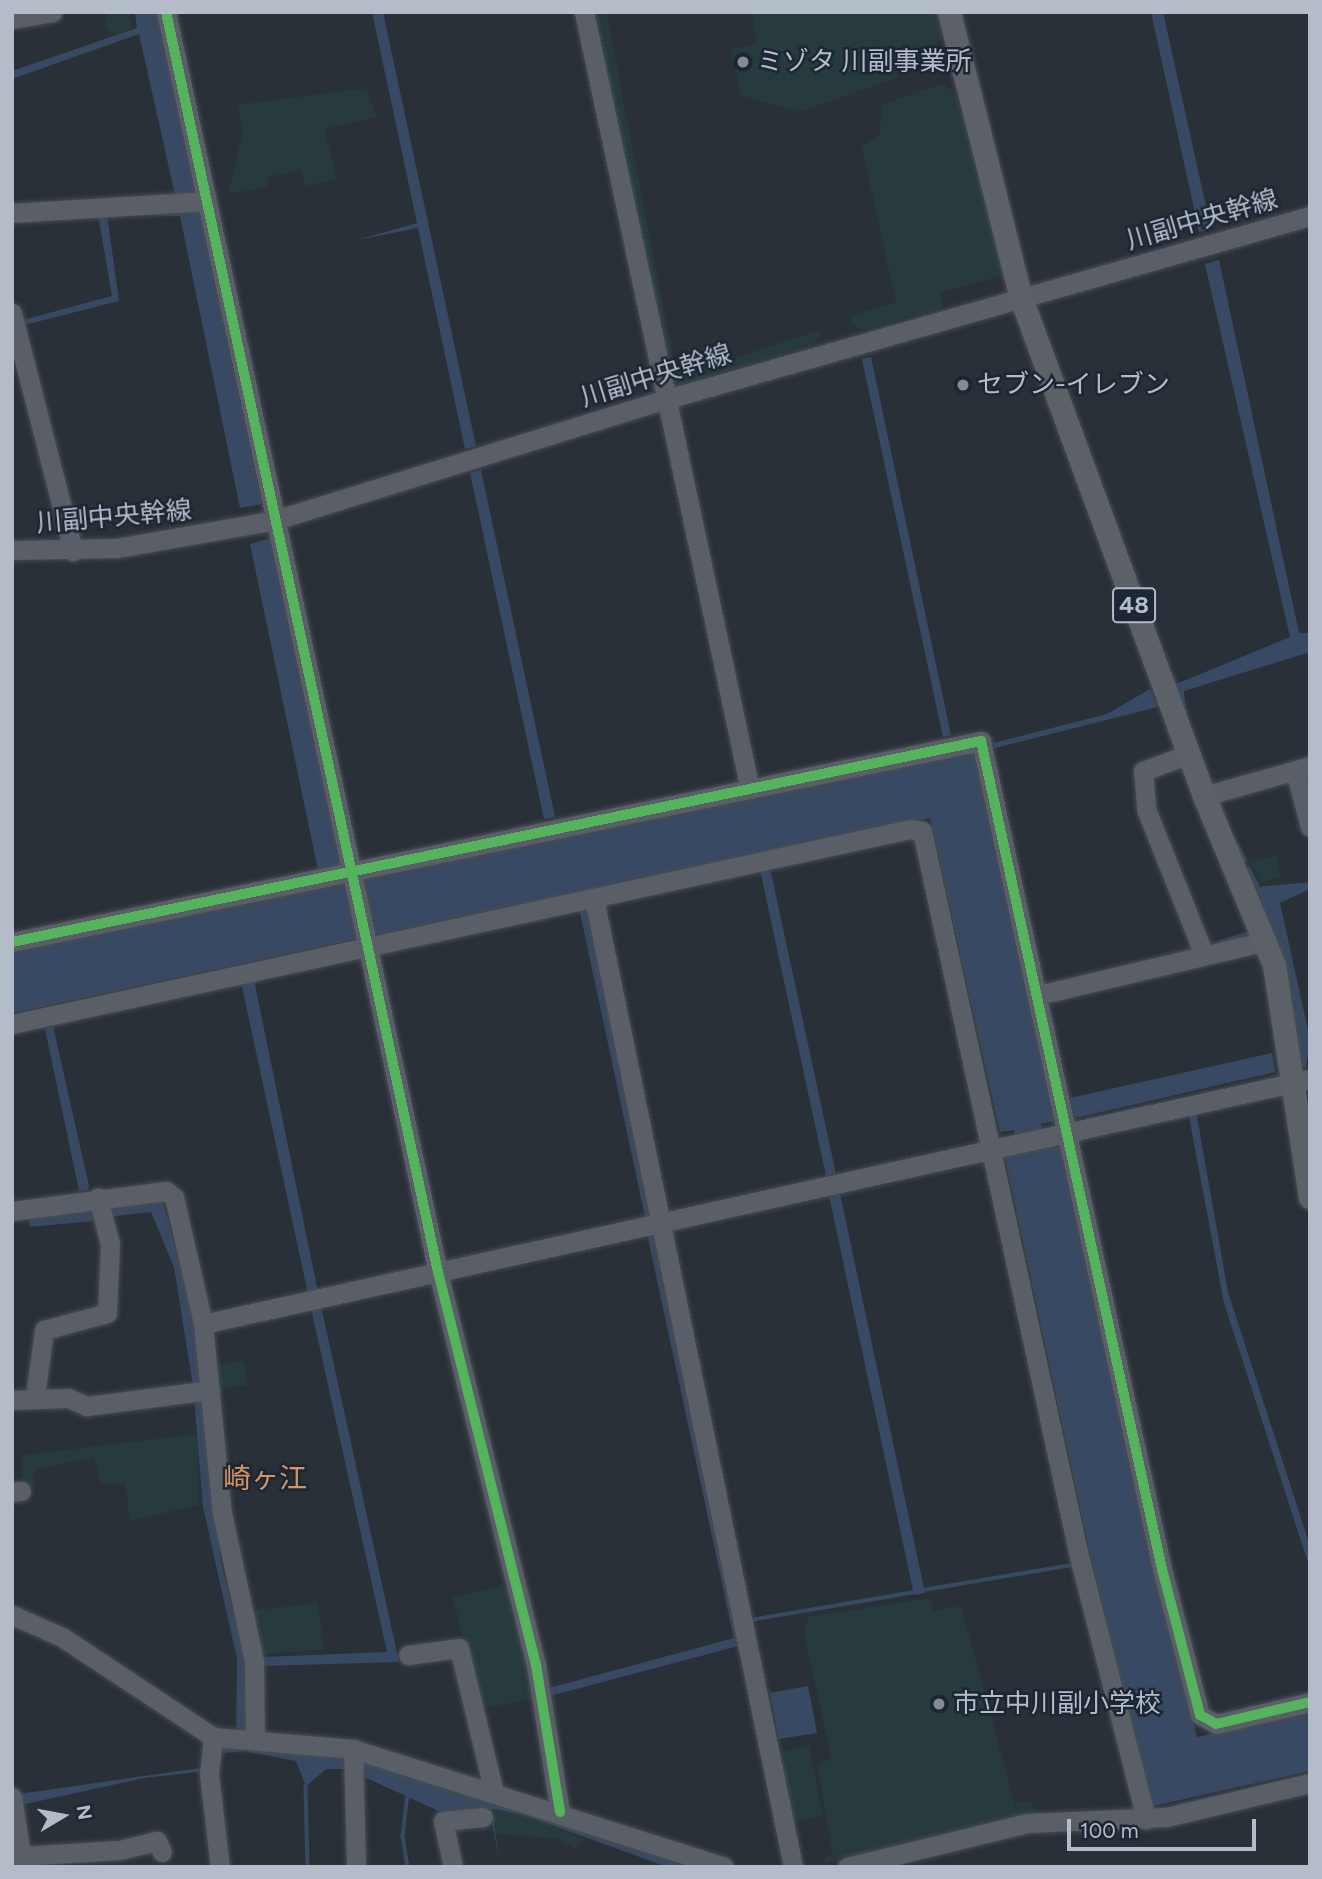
<!DOCTYPE html>
<html>
<head>
<meta charset="utf-8">
<style>
	body { margin:0 }
	#map { position:relative; width:1322px; height:1879px; overflow:hidden; background:#2a3038; font-family:Figtree,"Noto Sans JP",sans-serif }
	div>[style] { position:absolute }
	[style*='--x'] { left:calc(var(--x)*1px); top:calc(var(--y)*1px); width:calc(var(--w)*1px); rotate:calc(var(--a)*1deg) }
	.green>* { inset:0; background:#273a3e }
	.round { border-radius:50% }
	.water>* { inset:0; background:#384963 }
	.stream>* { height:3.5px; margin:-1.75px; padding:0 1.75px; transform-origin:1.75px; border-radius:1.75px; background:#384963 }
	.roads { filter:drop-shadow(0 0 2px #484c53) drop-shadow(0 0 2px #484c53) }
	.minor>* { height:19px; margin:-9.5px; padding:0 9.5px; transform-origin:9.5px; border-radius:9.5px; background:#5a5e66 }
	.major>* { height:23px; margin:-11.5px; padding:0 11.5px; transform-origin:11.5px; border-radius:11.5px; background:#5c6168 }
	.cycleway>* { height:10px; margin:-5px; padding:0 5px; transform-origin:5px; border-radius:5px; background:#56b35d }
	.dots>* { width:19px; height:19px; translate:-50% -50%; box-sizing:border-box; border:4px solid #1d2633; border-radius:50% }
	span { translate:-50% -50%; white-space:nowrap; text-align:center; line-height:1.15; -webkit-text-stroke:5px #1d2633; paint-order:stroke }
	.shield-label span { padding:2px 5px; background:#1d2633; border:2px solid; border-radius:5px; -webkit-text-stroke-width:0 }
	.shield-label { font-size:24px; color:#b4bcc9; font-weight:700 }
	.poi-label { font-size:26px; color:#b4bcc9 }
	.left { translate:0 -50%; text-align:left }
	.street-label { font-size:26px; color:#b4bcc9 }
	.neighbourhood-label { font-size:28px; color:#d59563 }
	.frame { position:absolute; inset:0; border:14px solid #b4bcc9; pointer-events:none }
	.north { position:absolute; left:28px; top:1781px; width:70px; height:70px; -webkit-text-stroke:5px #1d2633; paint-order:stroke; rotate:80deg; font-size:19px; font-weight:700; line-height:28px; text-align:center; color:#b4bcc9 }
	.north::after { content:''; display:block; margin:auto; width:24px; height:32px; background:#b4bcc9; clip-path:polygon(50% 0,100% 100%,50% 72%,0 100%) }
	.scale { position:absolute; left:1067px; top:1819px; width:189px; height:32px; box-sizing:border-box; border:4px solid #b4bcc9; border-top:0; padding-left:9px; font-size:21px; line-height:24px; white-space:nowrap; color:#b4bcc9; -webkit-text-stroke:5px #1d2633; paint-order:stroke }
</style>
</head>
<body>
<div id="map">
	<div class="green">
		<i class="round" style="left:105px;top:9px;width:26px;height:26px"></i>
		<i style="clip-path:polygon(590px 12px,606px 12px,676px 371px,683px 374px,821px 330px,814px 344px,673px 387px)"></i>
		<i style="clip-path:polygon(751px 12px,937px 12px,942px 36px,934px 47px,894px 57px,897px 78px,798px 112px,741px 95px,731px 50px,757px 43px)"></i>
		<i style="clip-path:polygon(943px 84px,956px 93px,1004px 275px,940px 293px,943px 308px,861px 330px,849px 321px,858px 313px,896px 303px,862px 146px,880px 135px,881px 105px)"></i>
		<i style="clip-path:polygon(366px 88px,377px 117px,324px 129px,337px 179px,305px 186px,301px 170px,268px 177px,267px 187px,228px 194px,243px 132px,237px 105px)"></i>
		<i style="clip-path:polygon(1276px 855px,1281px 877px,1260px 883px,1249px 862px)"></i>
		<i style="clip-path:polygon(244px 1361px,247px 1385px,216px 1389px,213px 1365px)"></i>
		<i style="clip-path:polygon(197px 1434px,199px 1505px,130px 1521px,125px 1483px,101px 1484px,94px 1457px,34px 1470px,34px 1487px,23px 1488px,23px 1455px)"></i>
		<i style="clip-path:polygon(512px 1584px,536px 1698px,479px 1709px,453px 1597px)"></i>
		<i style="clip-path:polygon(931px 1598px,933px 1611px,961px 1606px,1016px 1809px,1017px 1802px,1032px 1801px,1034px 1810px,1031px 1816px,825px 1863px,825px 1857px,833px 1855px,817px 1764px,832px 1759px,804px 1634px,808px 1617px)"></i>
		<i style="clip-path:polygon(318px 1603px,324px 1649px,258px 1655px,248px 1611px)"></i>
		<i style="clip-path:polygon(809px 1746px,823px 1816px,791px 1822px,777px 1752px)"></i>
		<i style="clip-path:polygon(492px 1809px,522px 1814px,584px 1839px,576px 1848px,557px 1839px,498px 1834px,491px 1830px)"></i>
	</div>
	<div class="water">
		<i style="clip-path:polygon(135px 12px,159px 12px,196px 193px,175px 195px,139px 34px,12px 79px,12px 71px,137px 28px)"></i>
		<i style="clip-path:polygon(372px 12px,383px 12px,476px 446px,465px 449px,418px 228px,357px 240px,417px 223px)"></i>
		<i style="clip-path:polygon(1151px 12px,1163px 12px,1211px 229px,1199px 232px)"></i>
		<i style="clip-path:polygon(199px 209px,262px 504px,240px 508px,180px 216px,119px 214px)"></i>
		<i style="clip-path:polygon(107px 214px,119px 301px,24px 325px,23px 320px,112px 296px,98px 215px)"></i>
		<i style="clip-path:polygon(1219px 260px,1299px 633px,1310px 633px,1310px 652px,1184px 691px,1186px 716px,1174px 685px,1290px 637px,1205px 264px)"></i>
		<i style="clip-path:polygon(871px 357px,951px 735px,943px 737px,862px 359px)"></i>
		<i style="clip-path:polygon(481px 470px,555px 817px,544px 819px,470px 473px)"></i>
		<i style="clip-path:polygon(271px 538px,341px 865px,318px 870px,250px 544px)"></i>
		<i style="clip-path:polygon(1150px 689px,1158px 707px,995px 748px,993px 743px,1107px 714px)"></i>
		<i style="clip-path:polygon(973px 747px,1055px 1121px,1041px 1124px,1045px 1147px,1060px 1145px,1197px 1737px,1310px 1711px,1310px 1771px,1153px 1806px,1092px 1563px,1005px 1157px,1019px 1153px,1014px 1130px,1000px 1132px,930px 818px,375px 935px,354px 925px,356px 939px,12px 1013px,12px 951px,344px 881px,366px 892px,363px 876px)"></i>
		<i style="clip-path:polygon(770px 868px,836px 1174px,826px 1176px,760px 870px)"></i>
		<i style="clip-path:polygon(1310px 882px,1310px 889px,1280px 903px,1310px 1039px,1306px 1067px,1300px 1067px,1282px 958px,1256px 887px)"></i>
		<i style="clip-path:polygon(588px 906px,653px 1216px,645px 1217px,579px 908px)"></i>
		<i style="clip-path:polygon(254px 980px,318px 1292px,308px 1294px,241px 982px)"></i>
		<i style="clip-path:polygon(53px 1026px,89px 1186px,88px 1190px,79px 1191px,45px 1029px)"></i>
		<i style="clip-path:polygon(1272px 1053px,1275px 1072px,1075px 1118px,1070px 1098px)"></i>
		<i style="clip-path:polygon(1196px 1111px,1228px 1292px,1310px 1546px,1310px 1569px,1224px 1303px,1188px 1112px)"></i>
		<i style="clip-path:polygon(839px 1189px,925px 1593px,914px 1595px,828px 1191px)"></i>
		<i style="clip-path:polygon(162px 1199px,193px 1314px,203px 1380px,193px 1386px,174px 1267px,151px 1212px,108px 1217px,107px 1205px)"></i>
		<i style="clip-path:polygon(92px 1207px,93px 1221px,30px 1227px,28px 1216px)"></i>
		<i style="clip-path:polygon(656px 1232px,742px 1645px,550px 1696px,549px 1688px,734px 1638px,647px 1234px)"></i>
		<i style="clip-path:polygon(321px 1306px,399px 1662px,264px 1666px,263px 1657px,387px 1652px,311px 1308px)"></i>
		<i style="clip-path:polygon(202px 1397px,221px 1564px,246px 1662px,248px 1730px,236px 1735px,237px 1659px,203px 1507px,194px 1398px)"></i>
		<i style="clip-path:polygon(808px 1686px,817px 1733px,779px 1739px,770px 1693px)"></i>
		<i style="clip-path:polygon(227px 1746px,340px 1754px,697px 1867px,667px 1867px,522px 1814px,492px 1809px,500px 1867px,490px 1809px,445px 1814px,347px 1769px,326px 1769px,306px 1786px,296px 1761px,245px 1751px,223px 1753px,215px 1770px,144px 1778px,12px 1807px,12px 1795px,214px 1766px,219px 1747px)"></i>
	</div>
	<div class="stream">
		<i style="--x:1233;--y:837;--w:26;--a:62"></i>
		<i style="--x:1249;--y:869;--w:19;--a:62"></i>
		<i style="--x:1219;--y:943;--w:32;--a:-18"></i>
		<i style="--x:923;--y:1590;--w:152;--a:-9.5"></i>
		<i style="--x:751;--y:1620;--w:166;--a:-9.7"></i>
		<i style="--x:306;--y:1786;--w:81;--a:88.6"></i>
		<i style="--x:408;--y:1794;--w:42;--a:96.8"></i>
		<i style="--x:403;--y:1836;--w:31;--a:81"></i>
	</div>
	<div class="roads">
		<div class="minor">
			<i style="--x:166;--y:12;--w:1289;--a:77.82"></i>
			<i style="--x:438;--y:1272;--w:405;--a:76"></i>
			<i style="--x:536;--y:1665;--w:149;--a:80.7"></i>
			<i style="--x:584;--y:12;--w:790;--a:77.95"></i>
			<i style="--x:12;--y:19;--w:41;--a:-9.9"></i>
			<i style="--x:12;--y:213;--w:195;--a:-3.5"></i>
			<i style="--x:12;--y:313;--w:246;--a:75.6"></i>
			<i style="--x:12;--y:550;--w:105;--a:-1.1"></i>
			<i style="--x:117;--y:548;--w:160;--a:-10"></i>
			<i style="--x:275;--y:520;--w:410;--a:-17.2"></i>
			<i style="--x:667;--y:399;--w:669;--a:-15.89"></i>
			<i style="--x:1189;--y:754;--w:49;--a:159.7"></i>
			<i style="--x:1143;--y:771;--w:38;--a:85"></i>
			<i style="--x:1146;--y:809;--w:157;--a:68.3"></i>
			<i style="--x:1295;--y:771;--w:58;--a:75"></i>
			<i style="--x:1204;--y:796;--w:110;--a:-15.8"></i>
			<i style="--x:594;--y:898;--w:989;--a:78.39"></i>
			<i style="--x:12;--y:942;--w:990;--a:-11.72"></i>
			<i style="--x:981;--y:741;--w:848;--a:77.67"></i>
			<i style="--x:1162;--y:1569;--w:151;--a:75.4"></i>
			<i style="--x:1200;--y:1715;--w:18;--a:29"></i>
			<i style="--x:1216;--y:1724;--w:97;--a:-13.2"></i>
			<i style="--x:1038;--y:995;--w:235;--a:-13.3"></i>
			<i style="--x:12;--y:1024;--w:919;--a:-12.25"></i>
			<i style="--x:910;--y:829;--w:12;--a:9"></i>
			<i style="--x:922;--y:831;--w:738;--a:77.79"></i>
			<i style="--x:1078;--y:1552;--w:276;--a:75.7"></i>
			<i style="--x:12;--y:1211;--w:155;--a:-7.4"></i>
			<i style="--x:166;--y:1191;--w:10;--a:37"></i>
			<i style="--x:174;--y:1197;--w:130;--a:77.1"></i>
			<i style="--x:203;--y:1324;--w:190;--a:84.3"></i>
			<i style="--x:222;--y:1513;--w:151;--a:77.8"></i>
			<i style="--x:254;--y:1661;--w:78;--a:89.3"></i>
			<i style="--x:203;--y:1324;--w:1134;--a:-12.48"></i>
			<i style="--x:35;--y:1396;--w:67;--a:-82.2"></i>
			<i style="--x:44;--y:1330;--w:65;--a:-15.1"></i>
			<i style="--x:107;--y:1313;--w:69;--a:-87.5"></i>
			<i style="--x:110;--y:1244;--w:48;--a:-104.6"></i>
			<i style="--x:12;--y:1400;--w:56;--a:-2"></i>
			<i style="--x:68;--y:1398;--w:21;--a:23"></i>
			<i style="--x:87;--y:1406;--w:124;--a:-7.4"></i>
			<i style="--x:12;--y:1492;--w:9;--a:-6"></i>
			<i style="--x:12;--y:1615;--w:55;--a:23.7"></i>
			<i style="--x:62;--y:1637;--w:181;--a:33.5"></i>
			<i style="--x:213;--y:1737;--w:141;--a:4.9"></i>
			<i style="--x:353;--y:1749;--w:389;--a:17.6"></i>
			<i style="--x:408;--y:1655;--w:51;--a:-7.8"></i>
			<i style="--x:459;--y:1648;--w:149;--a:76.4"></i>
			<i style="--x:213;--y:1737;--w:37;--a:96"></i>
			<i style="--x:209;--y:1774;--w:94;--a:83.3"></i>
			<i style="--x:353;--y:1749;--w:118;--a:88.5"></i>
			<i style="--x:12;--y:1797;--w:71;--a:81.1"></i>
			<i style="--x:22;--y:1856;--w:98;--a:-3.5"></i>
			<i style="--x:120;--y:1850;--w:38;--a:-14"></i>
			<i style="--x:157;--y:1841;--w:12;--a:66"></i>
			<i style="--x:453;--y:1867;--w:47;--a:-102.3"></i>
			<i style="--x:443;--y:1821;--w:40;--a:-5.7"></i>
			<i style="--x:847;--y:1867;--w:186;--a:-13.7"></i>
			<i style="--x:1028;--y:1823;--w:138;--a:-2.5"></i>
			<i style="--x:1166;--y:1817;--w:148;--a:-13.3"></i>
		</div>
		<div class="major">
			<i style="--x:949;--y:12;--w:295;--a:75.9"></i>
			<i style="--x:1021;--y:298;--w:531;--a:69.82"></i>
			<i style="--x:1204;--y:796;--w:183;--a:67.5"></i>
			<i style="--x:1274;--y:965;--w:235;--a:81.2"></i>
		</div>
	</div>
	<div class="cycleway">
		<i style="--x:166;--y:12;--w:1289;--a:77.82"></i>
		<i style="--x:438;--y:1272;--w:405;--a:76"></i>
		<i style="--x:536;--y:1665;--w:149;--a:80.7"></i>
		<i style="--x:12;--y:942;--w:990;--a:-11.72"></i>
		<i style="--x:981;--y:741;--w:848;--a:77.67"></i>
		<i style="--x:1162;--y:1569;--w:151;--a:75.4"></i>
		<i style="--x:1200;--y:1715;--w:18;--a:29"></i>
		<i style="--x:1216;--y:1724;--w:97;--a:-13.2"></i>
	</div>
	<div class="dots">
		<i style="left:743px;top:62px;background:#848b96"></i>
		<i style="left:963px;top:385px;background:#848b96"></i>
		<i style="left:939px;top:1704px;background:#848b96"></i>
	</div>
	<div class="shield-label">
		<span style="left:1134px;top:605px">48</span>
	</div>
	<div class="poi-label">
		<span class="left" style="left:757px;top:62px">ミゾタ 川副事業所</span>
		<span class="left" style="left:977px;top:385px">セブン-イレブン</span>
		<span class="left" style="left:953px;top:1704px">市立中川副小学校</span>
	</div>
	<div class="street-label">
		<span style="left:1202px;top:220px;rotate:-16deg">川副中央幹線</span>
		<span style="left:656px;top:376px;rotate:-17deg">川副中央幹線</span>
		<span style="left:114px;top:517px;rotate:-5deg">川副中央幹線</span>
	</div>
	<div class="neighbourhood-label">
		<span style="left:265px;top:1478px">崎ヶ江</span>
	</div>
	<div class="frame"></div>
	<div class="north">N</div>
	<div class="scale">100 m</div>
</div>
</body>
</html>
